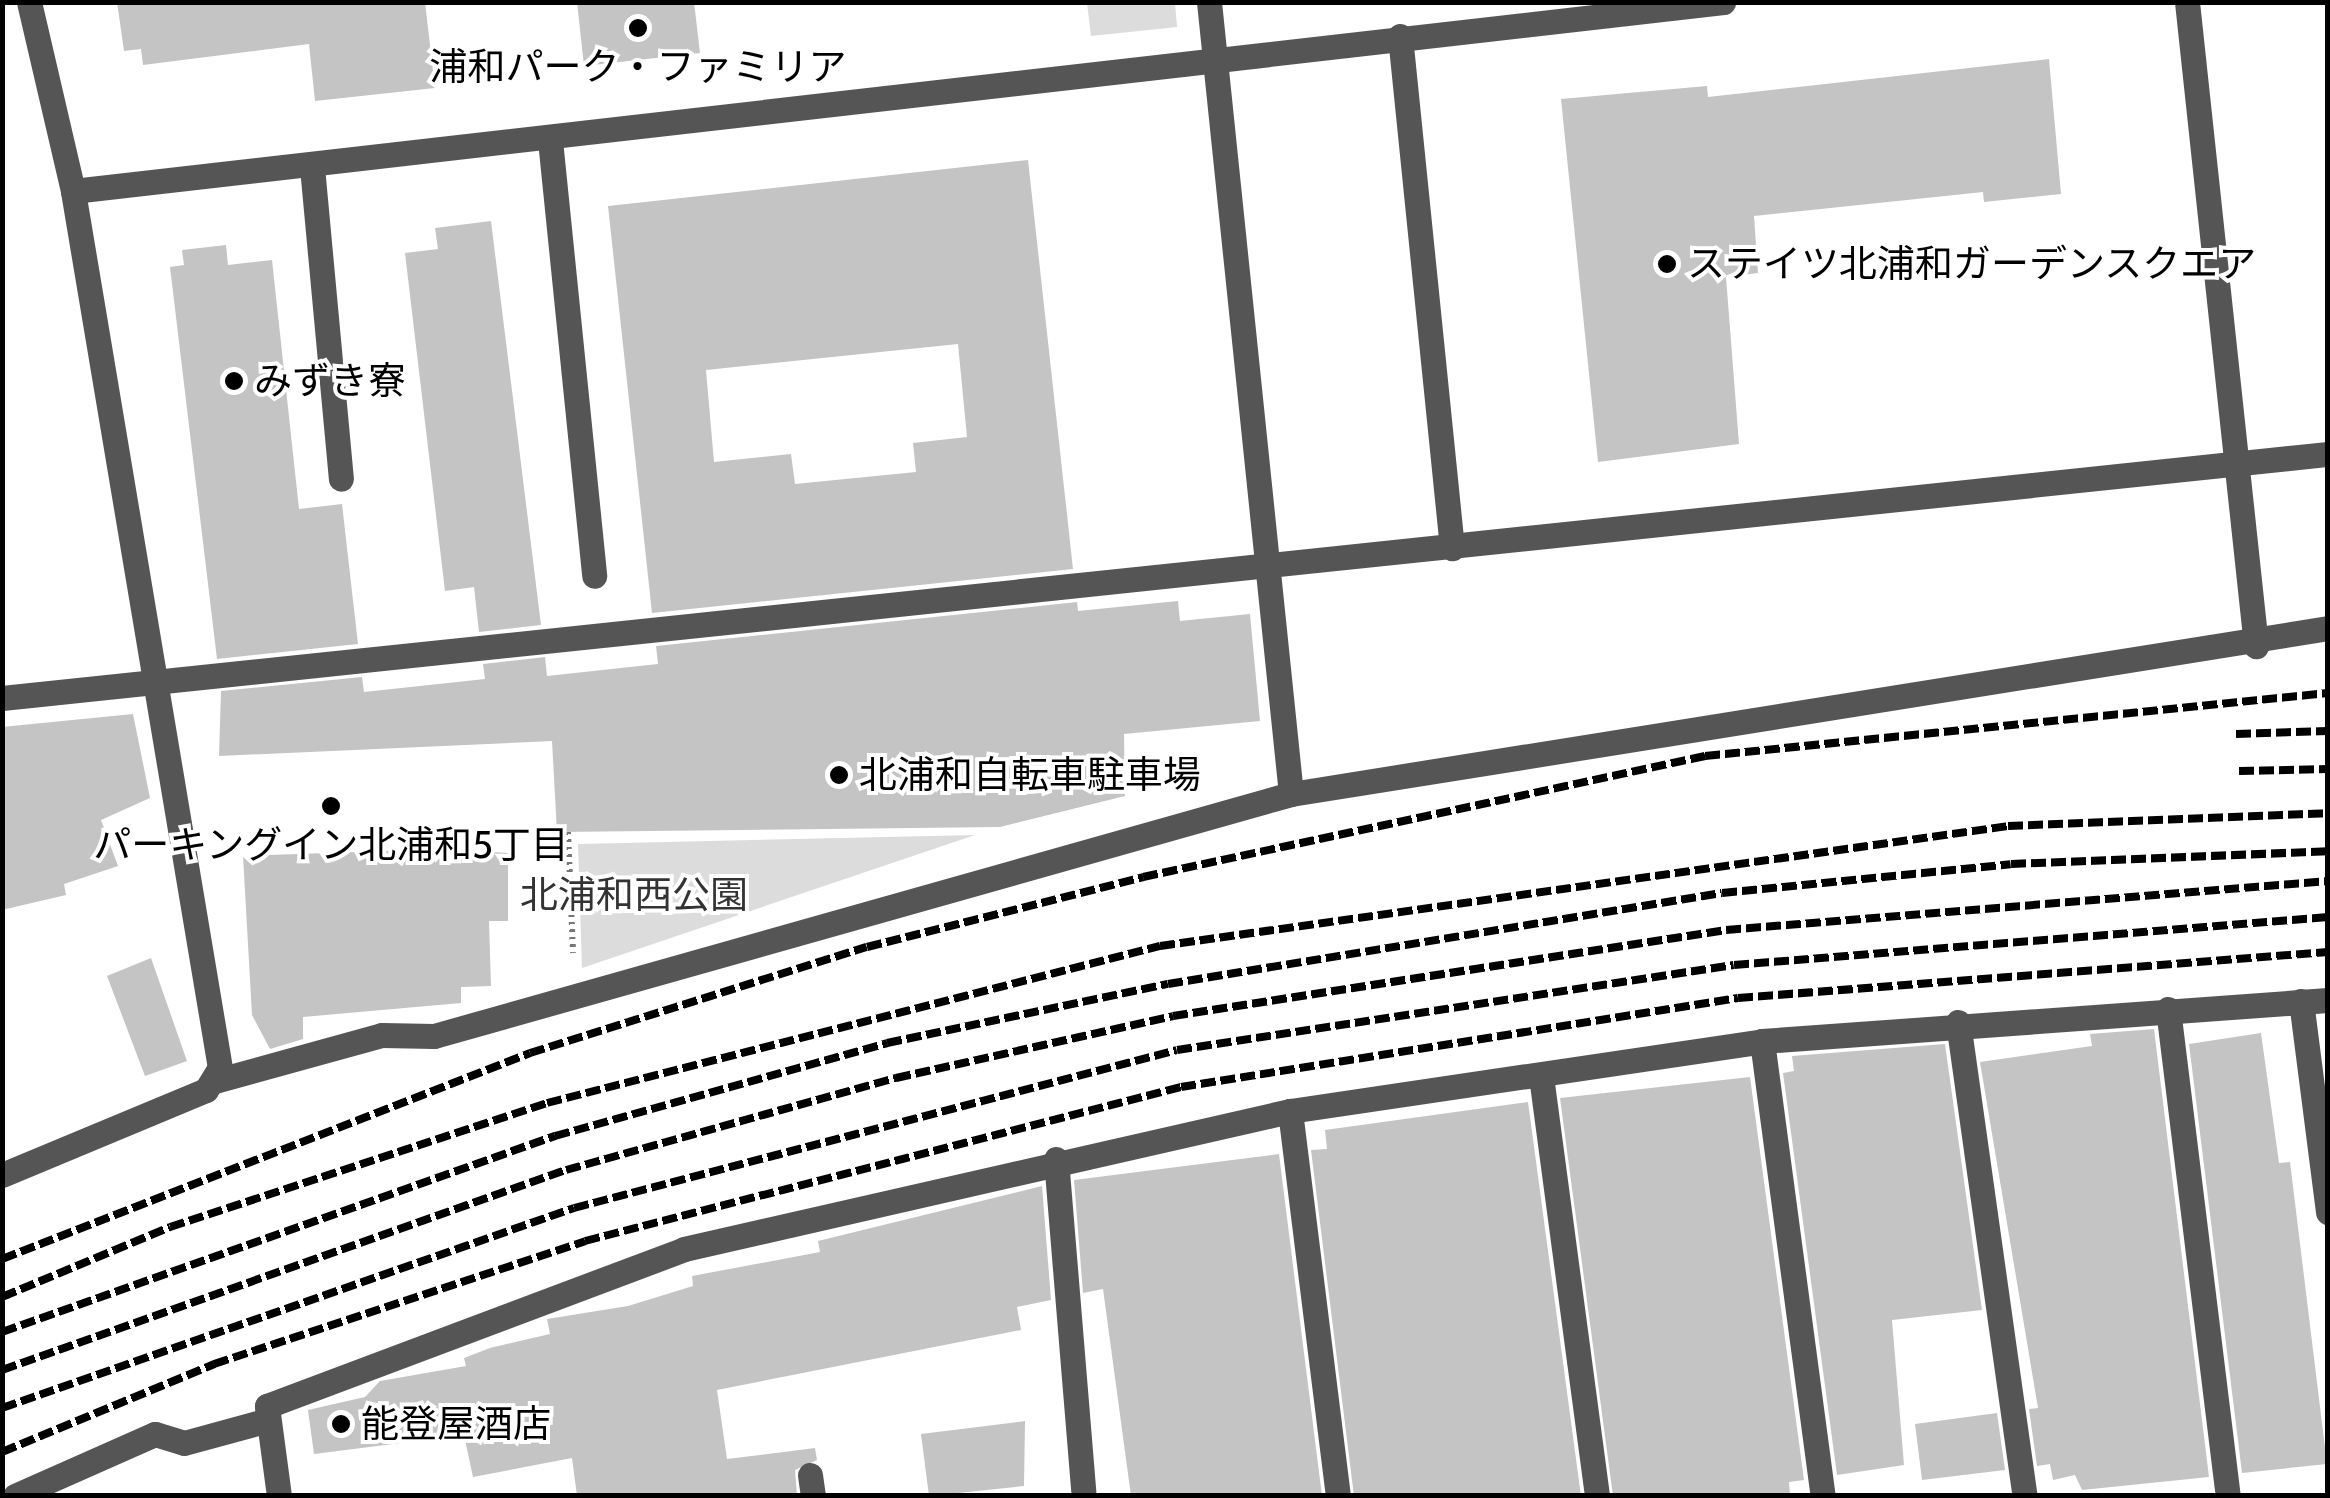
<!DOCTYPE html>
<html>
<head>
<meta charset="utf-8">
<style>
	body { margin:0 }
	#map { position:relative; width:2330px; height:1498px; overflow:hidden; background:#fff; font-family:Cabin,"Noto Sans JP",sans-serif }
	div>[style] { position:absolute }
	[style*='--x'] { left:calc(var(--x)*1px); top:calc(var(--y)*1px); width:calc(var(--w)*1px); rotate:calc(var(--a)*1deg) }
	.green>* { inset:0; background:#dcdcdc }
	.building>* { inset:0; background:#c4c4c4 }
	.path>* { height:6px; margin-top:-3px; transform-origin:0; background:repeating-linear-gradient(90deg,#777 0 2.5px,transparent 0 7.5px) }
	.minor>* { height:25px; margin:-12.5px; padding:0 12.5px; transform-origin:12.5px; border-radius:12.5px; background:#555 }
	.rail>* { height:8px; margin-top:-4px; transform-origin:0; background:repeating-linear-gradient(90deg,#000 0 15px,transparent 0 20px) }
	.dots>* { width:28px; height:28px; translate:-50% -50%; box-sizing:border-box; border:5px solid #fff; border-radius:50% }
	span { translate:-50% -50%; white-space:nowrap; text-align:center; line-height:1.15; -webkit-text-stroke:8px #fff; paint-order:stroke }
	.poi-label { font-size:38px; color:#000 }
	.left { translate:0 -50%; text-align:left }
	.park-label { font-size:38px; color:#333 }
	.frame { position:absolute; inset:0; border:5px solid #000; pointer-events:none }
</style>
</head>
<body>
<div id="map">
	<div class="green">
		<i style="clip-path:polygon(1087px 3px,1175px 3px,1177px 27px,1091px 36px)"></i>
		<i style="clip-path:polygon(975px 835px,582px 968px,578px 844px)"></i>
	</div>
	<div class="building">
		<i style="clip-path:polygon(117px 2px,425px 2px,435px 88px,315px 101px,309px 44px,143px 65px,141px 49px,124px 51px)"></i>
		<i style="clip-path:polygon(577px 2px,694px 2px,700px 53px,584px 66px)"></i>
		<i style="clip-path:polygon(2049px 59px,2061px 194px,1984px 202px,1983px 192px,1754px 216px,1758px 273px,1726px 277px,1739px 444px,1598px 462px,1561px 99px,1707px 86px,1708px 97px)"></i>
		<i style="clip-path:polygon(evenodd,1028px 160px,1073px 569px,652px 613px,608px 206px,1028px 160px,958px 344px,967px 437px,913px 443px,916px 472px,795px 484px,791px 454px,714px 462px,706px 370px,958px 344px)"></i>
		<i style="clip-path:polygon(491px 221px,541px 625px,479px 632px,474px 587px,445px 591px,405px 253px,438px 249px,435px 228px)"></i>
		<i style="clip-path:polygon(226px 245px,228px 265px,272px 260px,299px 509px,342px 504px,358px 644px,217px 659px,170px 267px,184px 265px,182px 250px)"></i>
		<i style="clip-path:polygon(1178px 601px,1180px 621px,1250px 614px,1260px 721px,1124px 734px,1125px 796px,1000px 827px,557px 832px,552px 741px,219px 756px,221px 691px,362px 677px,364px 692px,485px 679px,483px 664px,545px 657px,547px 676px,658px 664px,656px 646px,1077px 602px,1078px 611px)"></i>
		<i style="clip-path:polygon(133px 714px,150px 798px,101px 820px,118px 866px,64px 884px,66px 895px,2px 910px,2px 727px)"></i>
		<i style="clip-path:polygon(446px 849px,508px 853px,508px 921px,489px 921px,491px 986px,461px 987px,461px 1003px,303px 1017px,303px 1039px,270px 1049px,252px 1015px,243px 856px)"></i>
		<i style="clip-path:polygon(151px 958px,187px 1061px,145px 1076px,107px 976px)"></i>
		<i style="clip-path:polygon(2154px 1029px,2209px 1477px,2082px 1490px,2075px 1475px,2053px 1480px,2050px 1464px,2037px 1466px,2029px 1409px,2038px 1408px,1980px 1062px,2092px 1046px,2090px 1034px)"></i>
		<i style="clip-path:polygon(2261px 1033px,2279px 1163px,2290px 1162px,2327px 1464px,2242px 1473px,2189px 1044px)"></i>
		<i style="clip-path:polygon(1945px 1044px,1982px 1310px,1892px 1320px,1904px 1465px,1837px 1475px,1783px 1073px,1794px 1071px,1792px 1056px)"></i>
		<i style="clip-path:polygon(1750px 1077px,1804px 1480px,1789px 1482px,1790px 1496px,1613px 1496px,1560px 1098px)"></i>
		<i style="clip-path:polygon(1528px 1102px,1581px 1496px,1354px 1496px,1311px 1150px,1327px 1149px,1325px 1130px)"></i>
		<i style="clip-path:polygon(1279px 1154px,1322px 1496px,1131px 1496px,1103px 1289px,1083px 1293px,1074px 1180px)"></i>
		<i style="clip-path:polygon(1042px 1186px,1051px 1300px,1017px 1307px,1021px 1330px,717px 1390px,727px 1459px,815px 1448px,817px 1460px,795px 1470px,797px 1496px,577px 1496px,572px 1458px,473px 1477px,464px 1435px,314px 1454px,308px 1410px,365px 1397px,380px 1381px,466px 1366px,464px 1358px,490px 1348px,550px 1334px,547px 1319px,628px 1306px,693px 1286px,692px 1276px,820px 1252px,818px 1241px)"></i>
		<i style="clip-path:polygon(1997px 1413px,2005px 1470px,1922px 1480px,1915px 1424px)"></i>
		<i style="clip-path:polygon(1025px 1421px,1024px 1486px,929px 1496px,921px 1434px)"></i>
	</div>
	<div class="path">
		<i style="--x:568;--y:832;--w:121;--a:87.6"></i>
	</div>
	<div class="minor">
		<i style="--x:1209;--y:2;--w:796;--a:84.09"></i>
		<i style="--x:2187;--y:2;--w:648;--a:83.88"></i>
		<i style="--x:1400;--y:36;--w:515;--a:84.2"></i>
		<i style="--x:550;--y:140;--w:438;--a:84.2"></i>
		<i style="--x:312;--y:167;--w:313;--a:84.7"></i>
		<i style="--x:73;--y:191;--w:1661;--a:-6.53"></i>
		<i style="--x:2;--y:698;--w:2339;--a:-5.99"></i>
		<i style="--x:2301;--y:1001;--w:213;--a:82.7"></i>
		<i style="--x:2168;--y:1009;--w:491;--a:83"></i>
		<i style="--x:1958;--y:1022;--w:479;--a:82"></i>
		<i style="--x:1762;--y:1041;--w:459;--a:82.4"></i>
		<i style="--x:1541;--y:1076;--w:424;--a:82.4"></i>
		<i style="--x:215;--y:1081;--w:173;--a:-15.4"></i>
		<i style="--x:382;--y:1035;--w:52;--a:1.1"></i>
		<i style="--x:434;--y:1036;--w:891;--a:-15.77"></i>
		<i style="--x:1291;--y:794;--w:1050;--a:-9.09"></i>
		<i style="--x:1290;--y:1111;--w:388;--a:82.9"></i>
		<i style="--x:1056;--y:1159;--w:338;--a:85.3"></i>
		<i style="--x:2;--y:1175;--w:221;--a:-22.6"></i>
		<i style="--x:206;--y:1090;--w:26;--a:-58"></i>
		<i style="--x:220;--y:1068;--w:889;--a:-99.52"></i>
		<i style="--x:73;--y:191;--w:194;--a:-103.1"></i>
		<i style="--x:810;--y:1475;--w:21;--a:82"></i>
		<i style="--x:15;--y:1496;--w:153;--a:-23.9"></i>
		<i style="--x:155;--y:1434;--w:30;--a:17"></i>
		<i style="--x:184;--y:1443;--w:87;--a:-15.3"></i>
		<i style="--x:279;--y:1496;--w:91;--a:-97.6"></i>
		<i style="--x:267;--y:1406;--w:446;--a:-20.6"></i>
		<i style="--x:684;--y:1249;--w:622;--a:-12.83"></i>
		<i style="--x:1290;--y:1111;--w:477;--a:-8.4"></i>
		<i style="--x:1762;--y:1041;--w:567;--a:-4.14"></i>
	</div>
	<div class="rail">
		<i style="--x:2236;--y:734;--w:92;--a:-1.9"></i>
		<i style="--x:2239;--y:771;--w:89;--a:-1.3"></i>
		<i style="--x:2;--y:1259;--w:567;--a:-21.31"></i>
		<i style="--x:530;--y:1053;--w:353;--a:-17.5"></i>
		<i style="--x:867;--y:947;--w:285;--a:-14.2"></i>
		<i style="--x:1143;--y:877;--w:575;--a:-12.15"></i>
		<i style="--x:1705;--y:756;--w:626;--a:-5.77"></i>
		<i style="--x:2;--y:1297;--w:182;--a:-22.6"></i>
		<i style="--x:170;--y:1227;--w:397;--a:-18.2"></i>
		<i style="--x:547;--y:1103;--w:633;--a:-14.37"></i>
		<i style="--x:1160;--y:946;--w:856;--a:-8.05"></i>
		<i style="--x:2008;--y:826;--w:320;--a:-2.3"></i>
		<i style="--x:2;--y:1332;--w:587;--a:-19.52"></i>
		<i style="--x:555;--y:1136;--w:345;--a:-15.6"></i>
		<i style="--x:887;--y:1043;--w:287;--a:-11.9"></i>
		<i style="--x:1168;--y:984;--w:561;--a:-9.33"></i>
		<i style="--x:1722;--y:893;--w:290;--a:-5.7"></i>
		<i style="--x:2011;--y:864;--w:317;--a:-2.3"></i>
		<i style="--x:2;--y:1370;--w:598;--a:-19.53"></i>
		<i style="--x:566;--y:1170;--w:343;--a:-15.6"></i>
		<i style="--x:896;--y:1078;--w:284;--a:-12.6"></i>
		<i style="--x:1173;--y:1016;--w:560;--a:-8.84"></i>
		<i style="--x:1726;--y:930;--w:604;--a:-4.65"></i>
		<i style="--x:2;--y:1408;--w:606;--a:-19.27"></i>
		<i style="--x:574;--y:1208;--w:623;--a:-14.68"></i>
		<i style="--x:1177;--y:1050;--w:563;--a:-8.68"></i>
		<i style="--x:1734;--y:965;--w:596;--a:-4.62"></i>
		<i style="--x:2;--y:1452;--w:230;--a:-22.5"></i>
		<i style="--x:214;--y:1364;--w:391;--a:-18.3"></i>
		<i style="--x:585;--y:1241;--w:616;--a:-14.49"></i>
		<i style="--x:1181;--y:1087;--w:564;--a:-9.08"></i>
		<i style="--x:1738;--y:998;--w:592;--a:-4.46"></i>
	</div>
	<div class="dots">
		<i style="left:638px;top:28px;background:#000"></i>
		<i style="left:1667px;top:264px;background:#000"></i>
		<i style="left:234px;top:381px;background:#000"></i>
		<i style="left:839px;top:775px;background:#000"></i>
		<i style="left:331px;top:806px;background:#000"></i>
		<i style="left:341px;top:1424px;background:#000"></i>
	</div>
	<div class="poi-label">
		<span style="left:638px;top:67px">浦和パーク・ファミリア</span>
		<span class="left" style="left:1687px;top:264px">ステイツ北浦和ガーデンスクエア</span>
		<span class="left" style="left:254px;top:381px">みずき寮</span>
		<span class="left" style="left:859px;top:775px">北浦和自転車駐車場</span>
		<span style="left:331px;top:845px">パーキングイン北浦和5丁目</span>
		<span class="left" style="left:361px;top:1424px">能登屋酒店</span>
	</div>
	<div class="park-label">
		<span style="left:634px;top:895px">北浦和西公園</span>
	</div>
	<div class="frame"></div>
</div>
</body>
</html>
